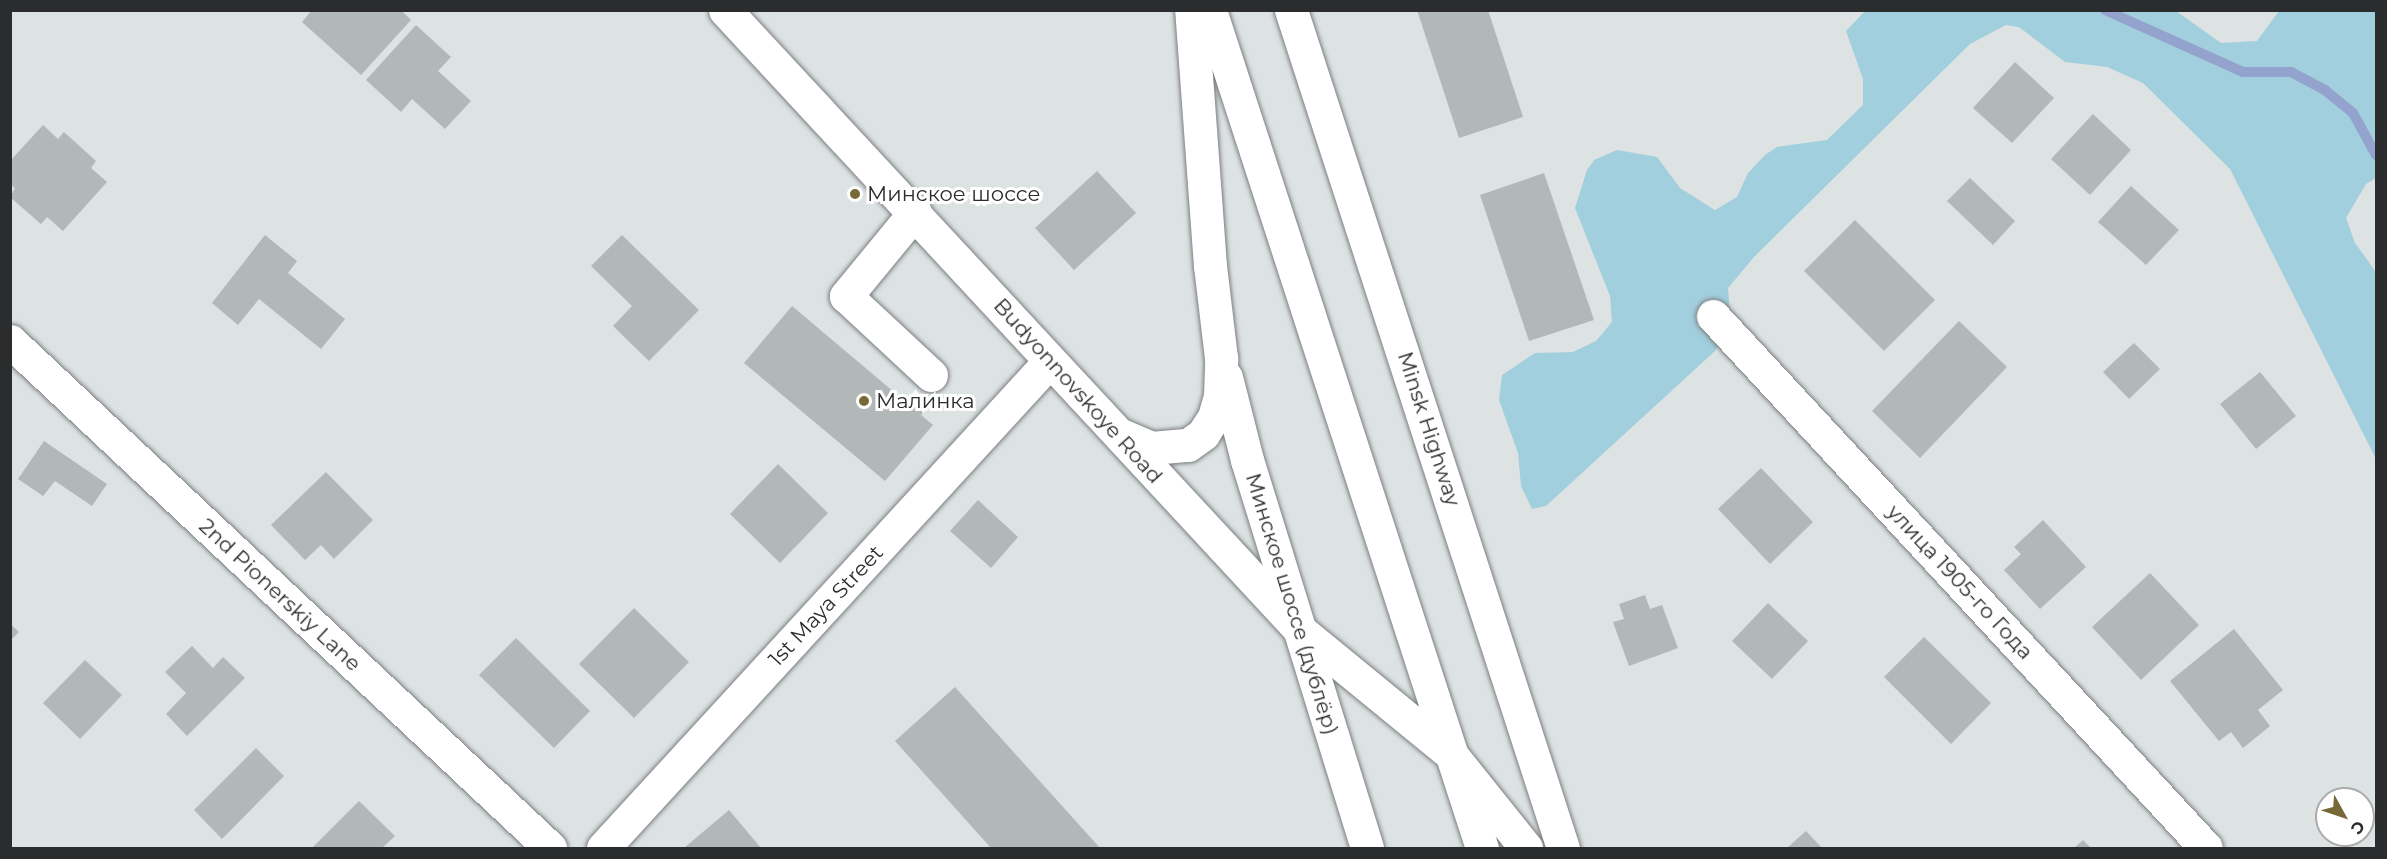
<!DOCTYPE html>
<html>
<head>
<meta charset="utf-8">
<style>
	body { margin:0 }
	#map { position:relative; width:2387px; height:859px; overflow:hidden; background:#dde2e3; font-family:Montserrat,sans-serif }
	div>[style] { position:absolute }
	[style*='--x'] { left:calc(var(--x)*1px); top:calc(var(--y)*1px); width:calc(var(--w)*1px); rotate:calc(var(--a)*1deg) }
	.green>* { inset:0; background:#a2cfdd }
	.stream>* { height:10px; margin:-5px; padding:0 5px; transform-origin:5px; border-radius:5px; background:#94a2ce }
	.building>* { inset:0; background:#b2b7b7 }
	.roads { filter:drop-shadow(0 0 2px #7b7f80) drop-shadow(0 0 2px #7b7f80) }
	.minor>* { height:33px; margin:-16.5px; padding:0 16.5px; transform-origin:16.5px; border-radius:16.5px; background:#fff }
	.major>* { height:33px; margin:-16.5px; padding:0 16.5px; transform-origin:16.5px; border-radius:16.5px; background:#fff }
	.highway>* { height:33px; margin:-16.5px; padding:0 16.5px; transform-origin:16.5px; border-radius:16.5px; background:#fff }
	.dots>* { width:16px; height:16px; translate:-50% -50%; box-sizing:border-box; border:3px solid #fff; border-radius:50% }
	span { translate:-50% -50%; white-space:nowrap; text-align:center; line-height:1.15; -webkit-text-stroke:6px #fff; paint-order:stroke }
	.poi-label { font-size:21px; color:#2a2c2d }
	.left { translate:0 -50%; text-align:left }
	.street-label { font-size:21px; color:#2a2c2d }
	.frame { position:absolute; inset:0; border:12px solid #2a2c2d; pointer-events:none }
	.north { position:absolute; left:2315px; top:787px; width:60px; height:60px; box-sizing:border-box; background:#fff; border:2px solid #aaabab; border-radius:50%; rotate:130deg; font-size:16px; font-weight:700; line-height:24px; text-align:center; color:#2a2c2d }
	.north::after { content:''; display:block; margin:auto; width:21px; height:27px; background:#776936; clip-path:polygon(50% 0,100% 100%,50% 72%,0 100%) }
</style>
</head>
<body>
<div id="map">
	<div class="green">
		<i style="clip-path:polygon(1865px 11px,2176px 11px,2221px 43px,2257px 41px,2279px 11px,2376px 11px,2376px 178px,2366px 184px,2346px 218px,2355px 243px,2376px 272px,2376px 459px,2230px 169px,2143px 83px,2107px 67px,2065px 62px,2019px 27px,2006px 25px,1970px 44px,1754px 257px,1728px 288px,1731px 327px,1715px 351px,1546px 506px,1532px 509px,1521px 486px,1518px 453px,1499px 400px,1502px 375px,1535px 353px,1573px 352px,1596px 341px,1612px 322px,1610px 296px,1575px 208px,1587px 170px,1594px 160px,1617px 150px,1657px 157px,1680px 188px,1715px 210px,1737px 197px,1748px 173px,1765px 155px,1777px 147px,1827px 140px,1863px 105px,1863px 79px,1846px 31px)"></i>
	</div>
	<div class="stream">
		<i style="--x:2105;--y:10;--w:151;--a:24.2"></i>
		<i style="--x:2243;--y:72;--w:48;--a:0"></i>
		<i style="--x:2291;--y:72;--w:40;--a:28"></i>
		<i style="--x:2326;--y:91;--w:35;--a:39"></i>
		<i style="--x:2353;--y:113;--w:48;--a:61.3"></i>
	</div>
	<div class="building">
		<i style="clip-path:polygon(312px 10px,401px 10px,411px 20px,361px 75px,302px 22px)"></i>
		<i style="clip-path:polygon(1417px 10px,1488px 10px,1523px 117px,1459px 138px)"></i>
		<i style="clip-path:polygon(416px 25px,451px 57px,438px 71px,471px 101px,445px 129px,412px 99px,401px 112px,366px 80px)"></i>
		<i style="clip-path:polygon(2015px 62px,2054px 98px,2012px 143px,1973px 108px)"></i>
		<i style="clip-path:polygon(2093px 114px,2131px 150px,2090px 195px,2051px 159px)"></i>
		<i style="clip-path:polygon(43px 125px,58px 139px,64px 132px,96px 161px,91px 168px,107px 182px,63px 231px,47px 217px,41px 224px,10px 197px,15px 188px,10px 184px,10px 161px)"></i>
		<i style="clip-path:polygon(1097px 171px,1136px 213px,1074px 270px,1035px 228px)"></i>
		<i style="clip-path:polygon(1544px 173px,1594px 320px,1529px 341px,1480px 195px)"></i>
		<i style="clip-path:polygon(1970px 178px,2015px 221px,1993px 245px,1947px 201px)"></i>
		<i style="clip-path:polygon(2131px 186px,2179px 230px,2146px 265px,2098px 222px)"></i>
		<i style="clip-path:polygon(1855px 220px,1935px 300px,1884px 351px,1804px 271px)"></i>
		<i style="clip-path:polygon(265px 235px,297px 261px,288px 273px,345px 319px,321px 349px,259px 299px,238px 325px,212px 303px)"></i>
		<i style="clip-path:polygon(622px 235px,699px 310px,649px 361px,613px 326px,632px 306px,591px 266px)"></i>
		<i style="clip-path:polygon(792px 306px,907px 403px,912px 396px,927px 408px,921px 415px,933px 425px,885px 481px,744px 363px)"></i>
		<i style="clip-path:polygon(1959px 321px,2007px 367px,1920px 458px,1872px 411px)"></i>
		<i style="clip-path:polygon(2134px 343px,2160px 369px,2129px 399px,2103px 372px)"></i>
		<i style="clip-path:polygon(2260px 372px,2296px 416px,2256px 449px,2220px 404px)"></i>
		<i style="clip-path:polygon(44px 441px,107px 484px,92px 506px,55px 481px,43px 496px,18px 479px)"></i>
		<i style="clip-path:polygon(778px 464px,828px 513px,780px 563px,730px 514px)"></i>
		<i style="clip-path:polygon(1761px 468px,1813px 522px,1770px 564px,1718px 509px)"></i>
		<i style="clip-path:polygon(326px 472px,373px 520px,334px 559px,321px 545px,305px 560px,271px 525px)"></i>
		<i style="clip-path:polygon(978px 500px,1018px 537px,991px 568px,950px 531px)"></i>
		<i style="clip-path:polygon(2043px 520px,2086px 567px,2040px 609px,2004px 570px,2021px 554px,2014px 547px)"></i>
		<i style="clip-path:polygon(2150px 573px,2199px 625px,2141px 680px,2092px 627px)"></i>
		<i style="clip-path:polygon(1645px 595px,1650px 609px,1662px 605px,1678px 648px,1629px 666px,1613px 622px,1624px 619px,1619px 604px)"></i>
		<i style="clip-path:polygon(1768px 603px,1808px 641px,1772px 679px,1732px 641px)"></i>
		<i style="clip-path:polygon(634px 608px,689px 662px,634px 718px,579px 664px)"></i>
		<i style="clip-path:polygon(10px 624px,19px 632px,10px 641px)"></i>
		<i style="clip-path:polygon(2234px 629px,2283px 690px,2258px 710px,2270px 726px,2243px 748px,2231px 732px,2219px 741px,2170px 681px)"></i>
		<i style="clip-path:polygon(1924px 637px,1991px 703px,1951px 744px,1884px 677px)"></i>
		<i style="clip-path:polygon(516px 638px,590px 711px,554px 748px,479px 675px)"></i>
		<i style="clip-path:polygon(192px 646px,213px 668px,223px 657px,245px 678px,187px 736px,166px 714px,186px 693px,165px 672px)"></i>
		<i style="clip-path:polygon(85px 660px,122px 695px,80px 739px,43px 703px)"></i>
		<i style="clip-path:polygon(955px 687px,1100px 848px,991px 848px,895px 741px)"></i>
		<i style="clip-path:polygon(256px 748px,284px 776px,222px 839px,194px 810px)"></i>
		<i style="clip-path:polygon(359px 801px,395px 836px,382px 848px,312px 848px)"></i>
		<i style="clip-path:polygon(729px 810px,761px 848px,684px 848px)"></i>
		<i style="clip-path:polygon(1806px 831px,1822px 848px,1787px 848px)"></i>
		<i style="clip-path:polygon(2083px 840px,2091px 848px,2074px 848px)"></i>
	</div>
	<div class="roads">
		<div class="minor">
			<i style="--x:915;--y:212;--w:109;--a:129.4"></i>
			<i style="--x:846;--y:296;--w:116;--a:42.9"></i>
			<i style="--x:1713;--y:316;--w:725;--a:47.18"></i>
			<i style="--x:10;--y:341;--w:741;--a:43.19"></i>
			<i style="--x:603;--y:848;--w:660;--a:-47.46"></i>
		</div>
		<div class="major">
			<i style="--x:725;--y:10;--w:848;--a:47.15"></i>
			<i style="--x:1302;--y:632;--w:191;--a:39.3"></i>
			<i style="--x:1450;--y:753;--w:122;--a:51.3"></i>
			<i style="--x:1226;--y:377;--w:86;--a:75.8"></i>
			<i style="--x:1247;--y:460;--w:406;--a:72.8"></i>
			<i style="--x:1121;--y:435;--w:33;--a:23"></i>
			<i style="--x:1151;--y:448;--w:37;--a:-5"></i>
			<i style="--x:1188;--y:445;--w:19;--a:-36"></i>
			<i style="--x:1203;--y:434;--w:20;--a:-57"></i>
			<i style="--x:1214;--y:417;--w:22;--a:-74"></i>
			<i style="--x:1220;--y:396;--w:38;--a:-88"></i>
			<i style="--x:1221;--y:358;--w:93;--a:-96.8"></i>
			<i style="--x:1210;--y:266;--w:257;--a:-94.2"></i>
		</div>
		<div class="highway">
			<i style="--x:1210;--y:10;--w:881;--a:72.02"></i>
			<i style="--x:1291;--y:10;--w:881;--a:72.02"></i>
		</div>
	</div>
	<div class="dots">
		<i style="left:855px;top:194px;background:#776936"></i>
		<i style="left:864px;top:401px;background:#776936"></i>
	</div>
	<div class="poi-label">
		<span class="left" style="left:867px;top:194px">Минское шоссе</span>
		<span class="left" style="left:876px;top:401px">Малинка</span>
	</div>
	<div class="street-label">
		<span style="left:1078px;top:391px;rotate:48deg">Budyonnovskoye Road</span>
		<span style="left:1429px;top:429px;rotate:72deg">Minsk Highway</span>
		<span style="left:1960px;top:582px;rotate:47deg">улица 1905-го Года</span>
		<span style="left:280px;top:595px;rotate:43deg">2nd Pionerskiy Lane</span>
		<span style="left:1292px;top:604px;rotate:73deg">Минское шоссе (дублёр)</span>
		<span style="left:826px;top:606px;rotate:-47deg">1st Maya Street</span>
	</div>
	<div class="frame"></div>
	<div class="north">С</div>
</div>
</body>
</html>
